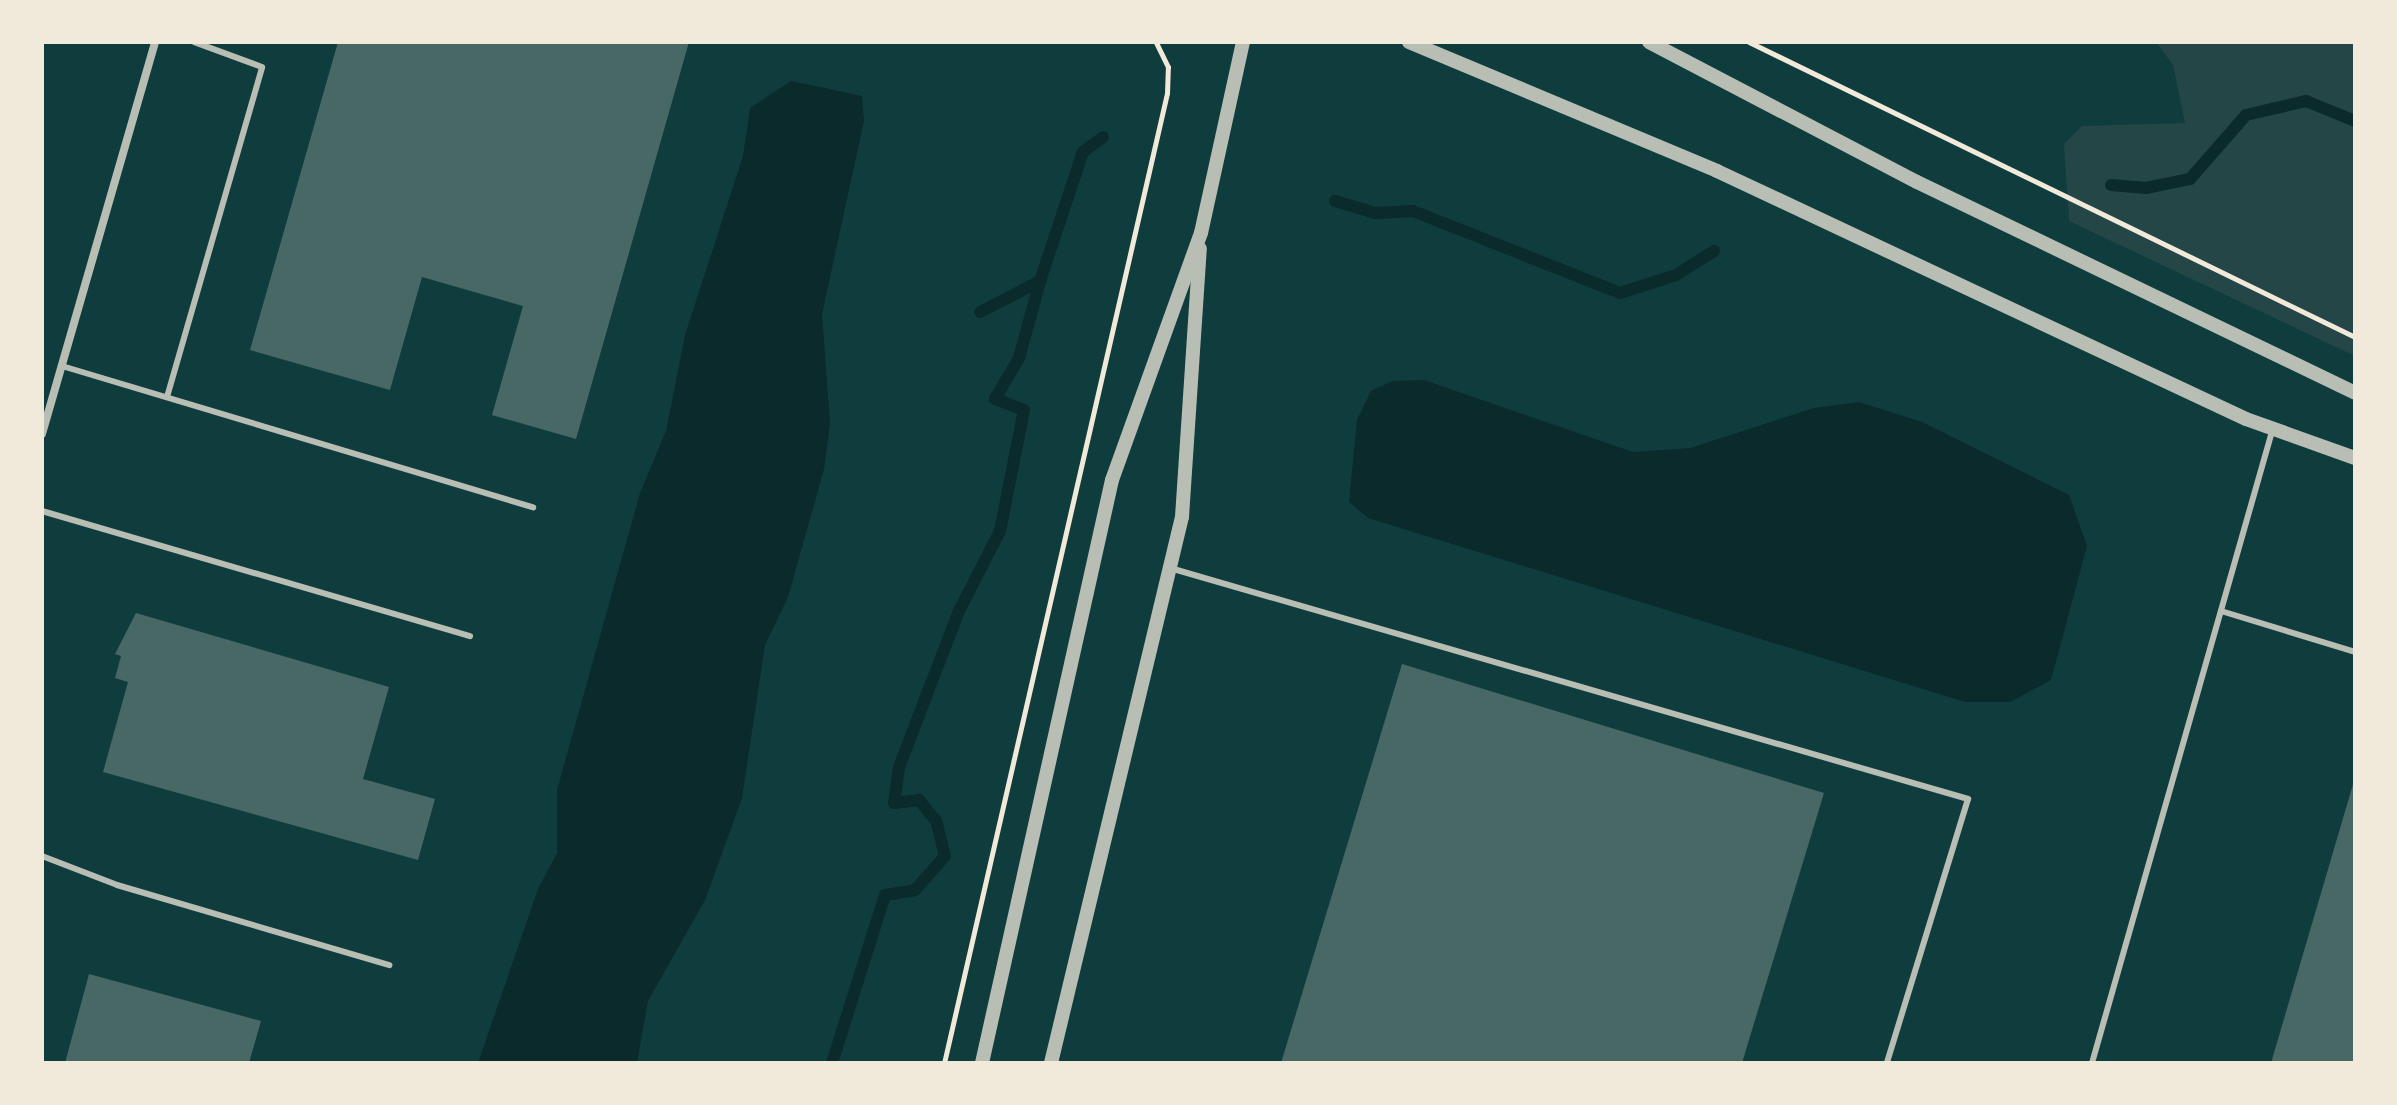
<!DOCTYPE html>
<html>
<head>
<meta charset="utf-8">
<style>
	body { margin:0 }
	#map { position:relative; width:2397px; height:1105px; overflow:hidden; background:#0f3d3e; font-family:"Titillium Web",sans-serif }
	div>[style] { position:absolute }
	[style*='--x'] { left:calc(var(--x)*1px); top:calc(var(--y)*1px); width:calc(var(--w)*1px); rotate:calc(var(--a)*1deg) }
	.green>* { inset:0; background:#244646 }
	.water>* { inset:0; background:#0a2a2b }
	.stream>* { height:12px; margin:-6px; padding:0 6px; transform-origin:6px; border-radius:6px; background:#0a2a2b }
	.building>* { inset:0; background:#486865 }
	.path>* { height:5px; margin:-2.5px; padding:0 2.5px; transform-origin:2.5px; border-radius:2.5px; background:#f1e9da }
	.service>* { height:6px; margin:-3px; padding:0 3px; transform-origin:3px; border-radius:3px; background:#b8beb3 }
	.minor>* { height:8px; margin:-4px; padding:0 4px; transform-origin:4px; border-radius:4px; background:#b8beb3 }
	.tertiary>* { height:14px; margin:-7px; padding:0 7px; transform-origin:7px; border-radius:7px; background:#b8beb3 }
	span { translate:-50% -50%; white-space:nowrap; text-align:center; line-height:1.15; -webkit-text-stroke:7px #f1e9da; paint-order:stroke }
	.frame { position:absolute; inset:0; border:44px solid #f1e9da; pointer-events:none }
</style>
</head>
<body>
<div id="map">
	<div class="green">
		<i style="clip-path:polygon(2156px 42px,2355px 42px,2355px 356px,2069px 221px,2064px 144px,2082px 126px,2185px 123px,2173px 65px)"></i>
	</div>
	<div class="water">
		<i style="clip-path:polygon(791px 81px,862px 96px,864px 121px,822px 314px,830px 424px,824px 469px,788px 597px,765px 645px,742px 798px,705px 900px,648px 1001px,637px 1063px,478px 1063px,538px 889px,557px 853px,557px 790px,640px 493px,666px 431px,685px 335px,743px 156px,750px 108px)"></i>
		<i style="clip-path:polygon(1424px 380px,1633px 452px,1690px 448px,1814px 408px,1859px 402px,1922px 422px,2069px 495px,2087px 546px,2051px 680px,2010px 702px,1965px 702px,1368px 518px,1349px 502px,1357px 420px,1371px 391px,1393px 381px)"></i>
	</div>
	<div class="stream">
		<i style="--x:2111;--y:185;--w:35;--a:5"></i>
		<i style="--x:2146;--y:188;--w:45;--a:-11.6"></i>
		<i style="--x:2190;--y:179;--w:85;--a:-48.8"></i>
		<i style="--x:2246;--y:115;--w:62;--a:-13.1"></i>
		<i style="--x:2306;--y:101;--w:53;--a:22.2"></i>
		<i style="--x:1335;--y:201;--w:42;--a:16.7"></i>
		<i style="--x:1375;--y:213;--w:38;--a:-3"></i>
		<i style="--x:1413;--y:211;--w:223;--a:21.6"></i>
		<i style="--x:1620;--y:293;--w:59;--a:-17.8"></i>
		<i style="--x:1676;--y:275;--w:45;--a:-32.3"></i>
		<i style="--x:980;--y:312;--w:68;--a:-27.3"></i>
		<i style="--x:1040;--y:281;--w:136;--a:-71.6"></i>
		<i style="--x:1083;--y:152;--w:25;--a:-37"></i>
		<i style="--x:832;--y:1063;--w:176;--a:-72.5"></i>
		<i style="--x:885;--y:895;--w:30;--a:-9"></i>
		<i style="--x:915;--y:890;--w:45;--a:-48.6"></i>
		<i style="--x:945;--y:856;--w:36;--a:-104"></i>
		<i style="--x:936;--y:821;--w:27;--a:-129"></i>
		<i style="--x:919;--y:800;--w:25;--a:173"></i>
		<i style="--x:894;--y:803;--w:36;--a:-82"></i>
		<i style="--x:899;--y:767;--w:167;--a:-69"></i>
		<i style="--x:959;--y:611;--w:90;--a:-62.9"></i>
		<i style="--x:1000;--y:531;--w:123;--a:-78.8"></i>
		<i style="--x:1024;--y:410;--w:31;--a:-159"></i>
		<i style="--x:995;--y:399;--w:48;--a:-59.7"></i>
		<i style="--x:1019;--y:358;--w:80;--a:-74.7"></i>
	</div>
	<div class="building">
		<i style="clip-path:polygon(338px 42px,689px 42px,576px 439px,492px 415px,523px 306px,422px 277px,390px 390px,250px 350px)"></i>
		<i style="clip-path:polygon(136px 613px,389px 687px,363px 779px,435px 799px,418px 860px,103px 772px,128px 682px,115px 678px,121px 656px,115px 654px)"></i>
		<i style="clip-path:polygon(1402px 664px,1824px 793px,1742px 1063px,1281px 1063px)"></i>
		<i style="clip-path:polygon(2354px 781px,2355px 1063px,2271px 1063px)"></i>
		<i style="clip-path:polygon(89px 974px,261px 1021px,249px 1063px,65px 1063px)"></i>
	</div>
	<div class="path">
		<i style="--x:1749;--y:42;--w:674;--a:25.96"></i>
		<i style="--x:944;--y:1063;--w:995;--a:-77.05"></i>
		<i style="--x:1167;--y:93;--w:26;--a:-88"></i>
		<i style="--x:1168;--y:67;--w:28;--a:-116"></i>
	</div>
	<div class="service">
		<i style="--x:62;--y:366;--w:492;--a:16.7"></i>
		<i style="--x:167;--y:397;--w:343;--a:-73.9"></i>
		<i style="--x:262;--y:67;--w:72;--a:-159.8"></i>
		<i style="--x:42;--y:511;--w:446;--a:16.3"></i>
		<i style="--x:1170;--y:568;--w:831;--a:16.14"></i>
		<i style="--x:1968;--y:799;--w:276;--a:107.1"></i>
		<i style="--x:2221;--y:611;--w:140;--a:17"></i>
		<i style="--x:42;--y:856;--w:80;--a:21.1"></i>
		<i style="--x:117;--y:885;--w:284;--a:16.4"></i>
		<i style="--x:2092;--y:1063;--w:660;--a:-74.09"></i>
	</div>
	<div class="minor">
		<i style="--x:42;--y:434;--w:408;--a:-73.9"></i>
	</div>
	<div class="tertiary">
		<i style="--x:1409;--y:42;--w:334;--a:22.7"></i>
		<i style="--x:1717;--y:171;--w:584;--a:25.12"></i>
		<i style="--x:2246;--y:419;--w:116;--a:19.7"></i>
		<i style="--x:1649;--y:42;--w:302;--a:27.6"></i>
		<i style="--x:1917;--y:182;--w:486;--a:25.7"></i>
		<i style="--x:982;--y:1063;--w:597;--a:-77.43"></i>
		<i style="--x:1112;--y:480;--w:263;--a:-70.2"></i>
		<i style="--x:1201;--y:233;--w:196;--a:-77.6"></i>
		<i style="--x:1051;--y:1063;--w:561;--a:-76.51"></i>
		<i style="--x:1182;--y:517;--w:269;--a:-86.2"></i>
	</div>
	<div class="frame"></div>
</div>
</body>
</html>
